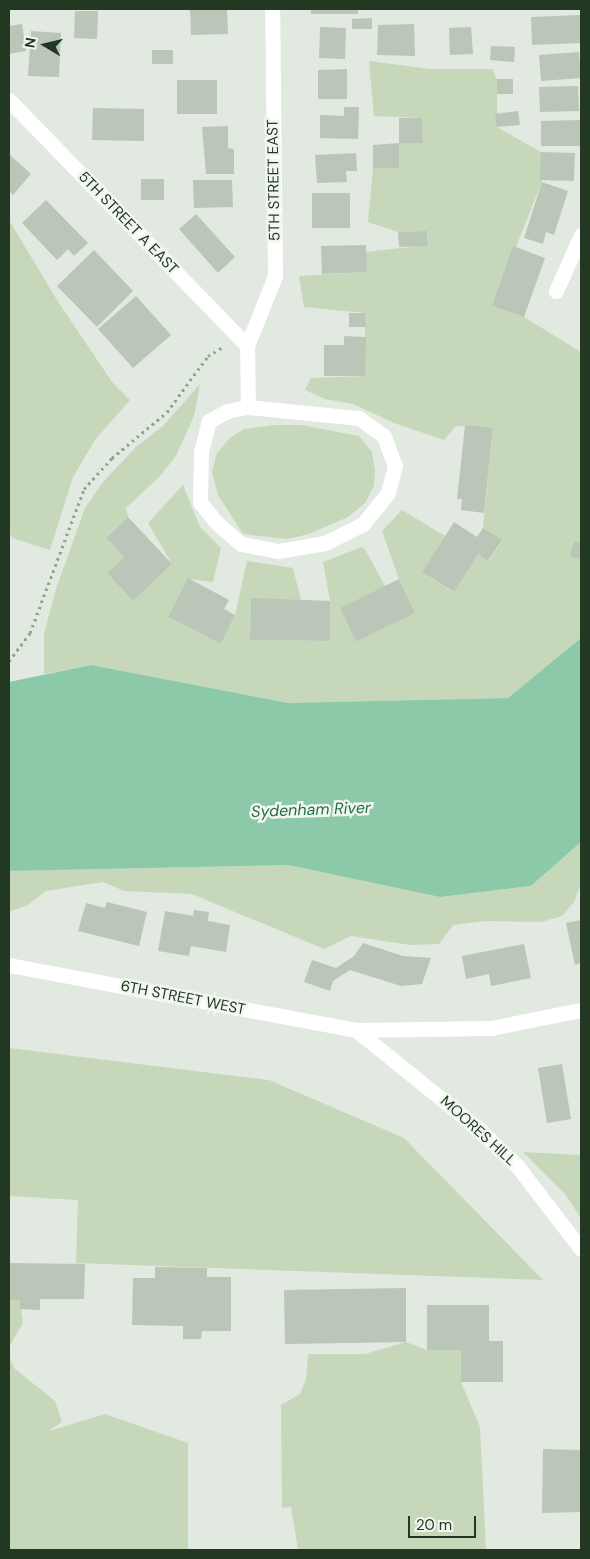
<!DOCTYPE html>
<html>
<head>
<meta charset="utf-8">
<style>
	body { margin:0 }
	#map { position:relative; width:590px; height:1559px; overflow:hidden; background:#e1e9e0; font-family:"DM Sans",sans-serif }
	div>[style] { position:absolute }
	[style*='--x'] { left:calc(var(--x)*1px); top:calc(var(--y)*1px); width:calc(var(--w)*1px); rotate:calc(var(--a)*1deg) }
	.green>* { inset:0; background:#c7d8ba }
	.water>* { inset:0; background:#8cc9a9 }
	.building>* { inset:0; background:#bac6b8 }
	.path>* { height:3px; margin-top:-1.5px; transform-origin:0; background:repeating-linear-gradient(90deg,#83aa83 0 2.5px,transparent 0 6.5px) }
	.minor>* { height:15px; margin:-7.5px; padding:0 7.5px; transform-origin:7.5px; border-radius:7.5px; background:#fff }
	.tertiary>* { height:15px; margin:-7.5px; padding:0 7.5px; transform-origin:7.5px; border-radius:7.5px; background:#fff }
	span { translate:-50% -50%; white-space:nowrap; text-align:center; line-height:1.15; -webkit-text-stroke:5px #f1f6f0; paint-order:stroke }
	.street-label { font-size:15px; color:#223823 }
	.water-label { font-size:16px; color:#236d46; font-style:italic }
	.frame { position:absolute; inset:0; border:10px solid #223823; pointer-events:none }
	.north { position:absolute; left:20px; top:20px; width:50px; height:50px; -webkit-text-stroke:4px #f1f6f0; paint-order:stroke; rotate:279deg; font-size:14px; font-weight:700; line-height:20px; text-align:center; color:#223823 }
	.north::after { content:''; display:block; margin:auto; width:18px; height:22px; background:#223823; clip-path:polygon(50% 0,100% 100%,50% 72%,0 100%) }
	.scale { position:absolute; left:408px; top:1516px; width:68px; height:22px; box-sizing:border-box; border:2px solid #223823; border-top:0; padding-left:6px; font-size:15px; line-height:18px; white-space:nowrap; color:#223823; -webkit-text-stroke:4px #f1f6f0; paint-order:stroke }
</style>
</head>
<body>
<div id="map">
	<div class="green">
		<i style="clip-path:polygon(369px 61px,430px 69px,492px 69px,497px 79px,497px 127px,541px 152px,542px 182px,492px 306px,524px 317px,581px 352px,581px 638px,509px 698px,288px 703px,91px 665px,44px 674px,44px 634px,56px 589px,85px 508px,103px 482px,136px 447px,163px 426px,200px 384px,194px 416px,176px 456px,160px 476px,126px 508px,128px 517px,106px 538px,124px 557px,107px 573px,133px 601px,172px 564px,148px 523px,183px 485px,200px 527px,221px 548px,213px 582px,188px 579px,168px 617px,221px 644px,235px 615px,247px 561px,293px 568px,301px 600px,251px 599px,250px 640px,329px 641px,330px 601px,323px 562px,362px 547px,366px 551px,385px 586px,340px 608px,356px 642px,415px 613px,399px 579px,382px 531px,402px 510px,445px 536px,422px 572px,453px 592px,478px 554px,489px 561px,502px 541px,483px 528px,493px 428px,456px 426px,444px 440px,394px 423px,353px 404px,325px 399px,305px 390px,311px 378px,365px 376px,365px 313px,304px 307px,299px 276px,366px 272px,366px 252px,428px 245px,427px 231px,398px 232px,368px 222px,373px 168px,399px 167px,399px 143px,423px 143px,422px 118px,374px 116px)"></i>
		<i style="clip-path:polygon(9px 220px,57px 300px,112px 382px,130px 400px,95px 440px,73px 477px,50px 550px,12px 538px,9px 531px)"></i>
		<i style="clip-path:polygon(274px 425px,301px 425px,359px 436px,372px 452px,375px 470px,374px 486px,365px 503px,348px 517px,309px 534px,287px 539px,243px 534px,218px 495px,212px 472px,217px 453px,231px 437px,244px 429px)"></i>
		<i style="clip-path:polygon(581px 842px,581px 883px,574px 902px,562px 916px,541px 922px,486px 921px,453px 925px,439px 944px,410px 945px,351px 936px,324px 949px,192px 894px,124px 891px,103px 882px,46px 891px,28px 905px,9px 912px,9px 871px,288px 865px,440px 897px,531px 886px)"></i>
		<i style="clip-path:polygon(9px 1048px,269px 1080px,404px 1138px,543px 1280px,76px 1263px,78px 1200px,9px 1196px)"></i>
		<i style="clip-path:polygon(523px 1152px,581px 1155px,581px 1218px,565px 1194px)"></i>
		<i style="clip-path:polygon(9px 1300px,20px 1300px,23px 1323px,9px 1347px)"></i>
		<i style="clip-path:polygon(406px 1342px,427px 1350px,461px 1350px,461px 1382px,480px 1427px,486px 1550px,298px 1550px,291px 1507px,282px 1508px,281px 1405px,300px 1394px,306px 1379px,308px 1354px,365px 1354px)"></i>
		<i style="clip-path:polygon(9px 1355px,14px 1368px,55px 1401px,62px 1422px,49px 1431px,105px 1414px,188px 1443px,188px 1550px,9px 1550px)"></i>
	</div>
	<div class="water">
		<i style="clip-path:polygon(581px 638px,581px 842px,531px 886px,440px 897px,288px 865px,9px 871px,9px 682px,91px 665px,288px 703px,508px 698px)"></i>
	</div>
	<div class="building">
		<i style="clip-path:polygon(190px 9px,227px 9px,228px 34px,191px 35px)"></i>
		<i style="clip-path:polygon(311px 9px,358px 9px,358px 14px,311px 14px)"></i>
		<i style="clip-path:polygon(75px 11px,98px 11px,97px 39px,74px 38px)"></i>
		<i style="clip-path:polygon(580px 15px,581px 43px,532px 45px,531px 17px)"></i>
		<i style="clip-path:polygon(372px 18px,372px 29px,352px 29px,352px 19px)"></i>
		<i style="clip-path:polygon(22px 24px,26px 51px,9px 54px,9px 26px)"></i>
		<i style="clip-path:polygon(414px 24px,415px 56px,377px 55px,378px 25px)"></i>
		<i style="clip-path:polygon(320px 27px,346px 28px,345px 59px,319px 58px)"></i>
		<i style="clip-path:polygon(471px 27px,473px 54px,450px 55px,449px 28px)"></i>
		<i style="clip-path:polygon(31px 31px,61px 33px,59px 77px,28px 76px)"></i>
		<i style="clip-path:polygon(491px 46px,515px 47px,514px 62px,490px 60px)"></i>
		<i style="clip-path:polygon(152px 50px,173px 50px,173px 64px,152px 64px)"></i>
		<i style="clip-path:polygon(579px 52px,581px 78px,541px 81px,539px 55px)"></i>
		<i style="clip-path:polygon(347px 69px,347px 99px,318px 99px,318px 70px)"></i>
		<i style="clip-path:polygon(497px 79px,513px 79px,513px 94px,497px 94px)"></i>
		<i style="clip-path:polygon(177px 80px,217px 80px,217px 114px,177px 114px)"></i>
		<i style="clip-path:polygon(578px 86px,579px 111px,540px 112px,539px 87px)"></i>
		<i style="clip-path:polygon(344px 107px,359px 107px,358px 139px,320px 138px,320px 115px,344px 116px)"></i>
		<i style="clip-path:polygon(93px 108px,144px 109px,144px 141px,92px 140px)"></i>
		<i style="clip-path:polygon(518px 111px,520px 125px,497px 127px,495px 114px)"></i>
		<i style="clip-path:polygon(399px 118px,422px 118px,423px 143px,399px 143px,399px 168px,373px 168px,373px 145px,399px 143px)"></i>
		<i style="clip-path:polygon(580px 120px,580px 146px,541px 146px,541px 121px)"></i>
		<i style="clip-path:polygon(228px 126px,228px 148px,234px 149px,234px 174px,206px 174px,202px 127px)"></i>
		<i style="clip-path:polygon(541px 152px,575px 153px,574px 181px,540px 180px)"></i>
		<i style="clip-path:polygon(356px 153px,357px 171px,346px 171px,347px 182px,317px 183px,315px 155px)"></i>
		<i style="clip-path:polygon(9px 154px,31px 174px,13px 195px,9px 191px)"></i>
		<i style="clip-path:polygon(141px 179px,164px 179px,164px 200px,141px 200px)"></i>
		<i style="clip-path:polygon(193px 180px,232px 180px,233px 207px,194px 208px)"></i>
		<i style="clip-path:polygon(542px 182px,568px 191px,554px 235px,546px 232px,543px 244px,524px 238px)"></i>
		<i style="clip-path:polygon(312px 193px,350px 193px,350px 228px,312px 228px)"></i>
		<i style="clip-path:polygon(46px 200px,88px 243px,74px 256px,68px 249px,57px 260px,22px 223px)"></i>
		<i style="clip-path:polygon(196px 214px,235px 257px,218px 273px,179px 229px)"></i>
		<i style="clip-path:polygon(427px 231px,428px 246px,399px 247px,398px 232px)"></i>
		<i style="clip-path:polygon(366px 245px,367px 272px,322px 274px,321px 246px)"></i>
		<i style="clip-path:polygon(513px 246px,545px 258px,524px 317px,492px 306px)"></i>
		<i style="clip-path:polygon(94px 250px,133px 291px,97px 327px,57px 286px)"></i>
		<i style="clip-path:polygon(136px 296px,171px 335px,133px 368px,98px 329px)"></i>
		<i style="clip-path:polygon(349px 313px,365px 313px,366px 327px,349px 327px)"></i>
		<i style="clip-path:polygon(344px 336px,366px 337px,365px 376px,324px 376px,324px 345px,344px 345px)"></i>
		<i style="clip-path:polygon(465px 425px,493px 428px,484px 513px,461px 510px,462px 499px,457px 499px)"></i>
		<i style="clip-path:polygon(128px 517px,172px 564px,133px 601px,107px 573px,124px 557px,106px 538px)"></i>
		<i style="clip-path:polygon(454px 522px,477px 537px,483px 528px,502px 540px,488px 561px,478px 554px,454px 592px,422px 572px)"></i>
		<i style="clip-path:polygon(574px 541px,581px 543px,581px 559px,570px 557px)"></i>
		<i style="clip-path:polygon(188px 578px,229px 600px,224px 609px,235px 615px,221px 644px,168px 617px)"></i>
		<i style="clip-path:polygon(399px 579px,415px 613px,356px 642px,340px 608px)"></i>
		<i style="clip-path:polygon(251px 598px,330px 601px,330px 641px,250px 640px)"></i>
		<i style="clip-path:polygon(107px 902px,147px 912px,139px 946px,78px 931px,86px 903px,105px 908px)"></i>
		<i style="clip-path:polygon(194px 910px,209px 912px,208px 921px,230px 925px,226px 952px,191px 946px,189px 956px,158px 951px,165px 911px,193px 916px)"></i>
		<i style="clip-path:polygon(581px 920px,581px 963px,575px 965px,566px 923px)"></i>
		<i style="clip-path:polygon(363px 943px,403px 956px,431px 958px,422px 984px,401px 986px,350px 970px,333px 981px,330px 991px,304px 982px,312px 960px,336px 968px,354px 956px)"></i>
		<i style="clip-path:polygon(524px 944px,531px 978px,491px 986px,489px 974px,466px 979px,462px 956px)"></i>
		<i style="clip-path:polygon(562px 1064px,571px 1119px,547px 1123px,538px 1068px)"></i>
		<i style="clip-path:polygon(9px 1263px,85px 1264px,84px 1299px,40px 1299px,40px 1310px,20px 1309px,20px 1300px,9px 1300px)"></i>
		<i style="clip-path:polygon(155px 1267px,207px 1268px,207px 1277px,231px 1277px,231px 1331px,202px 1331px,201px 1339px,183px 1339px,183px 1326px,132px 1325px,133px 1278px,155px 1278px)"></i>
		<i style="clip-path:polygon(406px 1288px,406px 1342px,285px 1344px,284px 1290px)"></i>
		<i style="clip-path:polygon(427px 1305px,489px 1305px,489px 1341px,503px 1341px,503px 1382px,461px 1382px,461px 1350px,427px 1350px)"></i>
		<i style="clip-path:polygon(543px 1449px,580px 1450px,581px 1512px,542px 1513px)"></i>
	</div>
	<div class="path">
		<i style="--x:9;--y:661;--w:35;--a:-53"></i>
		<i style="--x:30;--y:633;--w:154;--a:-69.4"></i>
		<i style="--x:84;--y:489;--w:42;--a:-47.9"></i>
		<i style="--x:112;--y:458;--w:72;--a:-39.9"></i>
		<i style="--x:167;--y:412;--w:69;--a:-53.8"></i>
		<i style="--x:208;--y:356;--w:17;--a:-31"></i>
	</div>
	<div class="minor">
		<i style="--x:9;--y:100;--w:342;--a:45.9"></i>
		<i style="--x:556;--y:291;--w:61;--a:-65.9"></i>
		<i style="--x:248;--y:407;--w:112;--a:5.7"></i>
		<i style="--x:359;--y:418;--w:31;--a:36"></i>
		<i style="--x:384;--y:436;--w:32;--a:70"></i>
		<i style="--x:395;--y:466;--w:28;--a:105"></i>
		<i style="--x:388;--y:493;--w:40;--a:129"></i>
		<i style="--x:363;--y:524;--w:42;--a:153.4"></i>
		<i style="--x:325;--y:543;--w:48;--a:170.3"></i>
		<i style="--x:278;--y:551;--w:38;--a:-169"></i>
		<i style="--x:241;--y:544;--w:33;--a:-139"></i>
		<i style="--x:216;--y:522;--w:26;--a:-129"></i>
		<i style="--x:200;--y:502;--w:50;--a:-88.9"></i>
		<i style="--x:201;--y:452;--w:32;--a:-76"></i>
		<i style="--x:209;--y:421;--w:21;--a:-29"></i>
		<i style="--x:227;--y:411;--w:21;--a:-11"></i>
		<i style="--x:248;--y:407;--w:61;--a:-90.9"></i>
		<i style="--x:247;--y:346;--w:75;--a:-68.2"></i>
		<i style="--x:275;--y:276;--w:267;--a:-90.6"></i>
		<i style="--x:356;--y:1030;--w:135;--a:-0.8"></i>
		<i style="--x:491;--y:1028;--w:92;--a:-11.3"></i>
	</div>
	<div class="tertiary">
		<i style="--x:9;--y:965;--w:353;--a:10.6"></i>
		<i style="--x:356;--y:1030;--w:159;--a:38.9"></i>
		<i style="--x:480;--y:1130;--w:53;--a:44.2"></i>
		<i style="--x:518;--y:1167;--w:103;--a:52.5"></i>
	</div>
	<div class="street-label">
		<span style="left:274px;top:180px;rotate:-91deg">5TH STREET EAST</span>
		<span style="left:128px;top:223px;rotate:46deg">5TH STREET A EAST</span>
		<span style="left:183px;top:998px;rotate:11deg">6TH STREET WEST</span>
		<span style="left:478px;top:1131px;rotate:42deg">MOORES HILL</span>
	</div>
	<div class="water-label">
		<span style="left:311px;top:810px;rotate:-2deg">Sydenham River</span>
	</div>
	<div class="frame"></div>
	<div class="north">N</div>
	<div class="scale">20 m</div>
</div>
</body>
</html>
